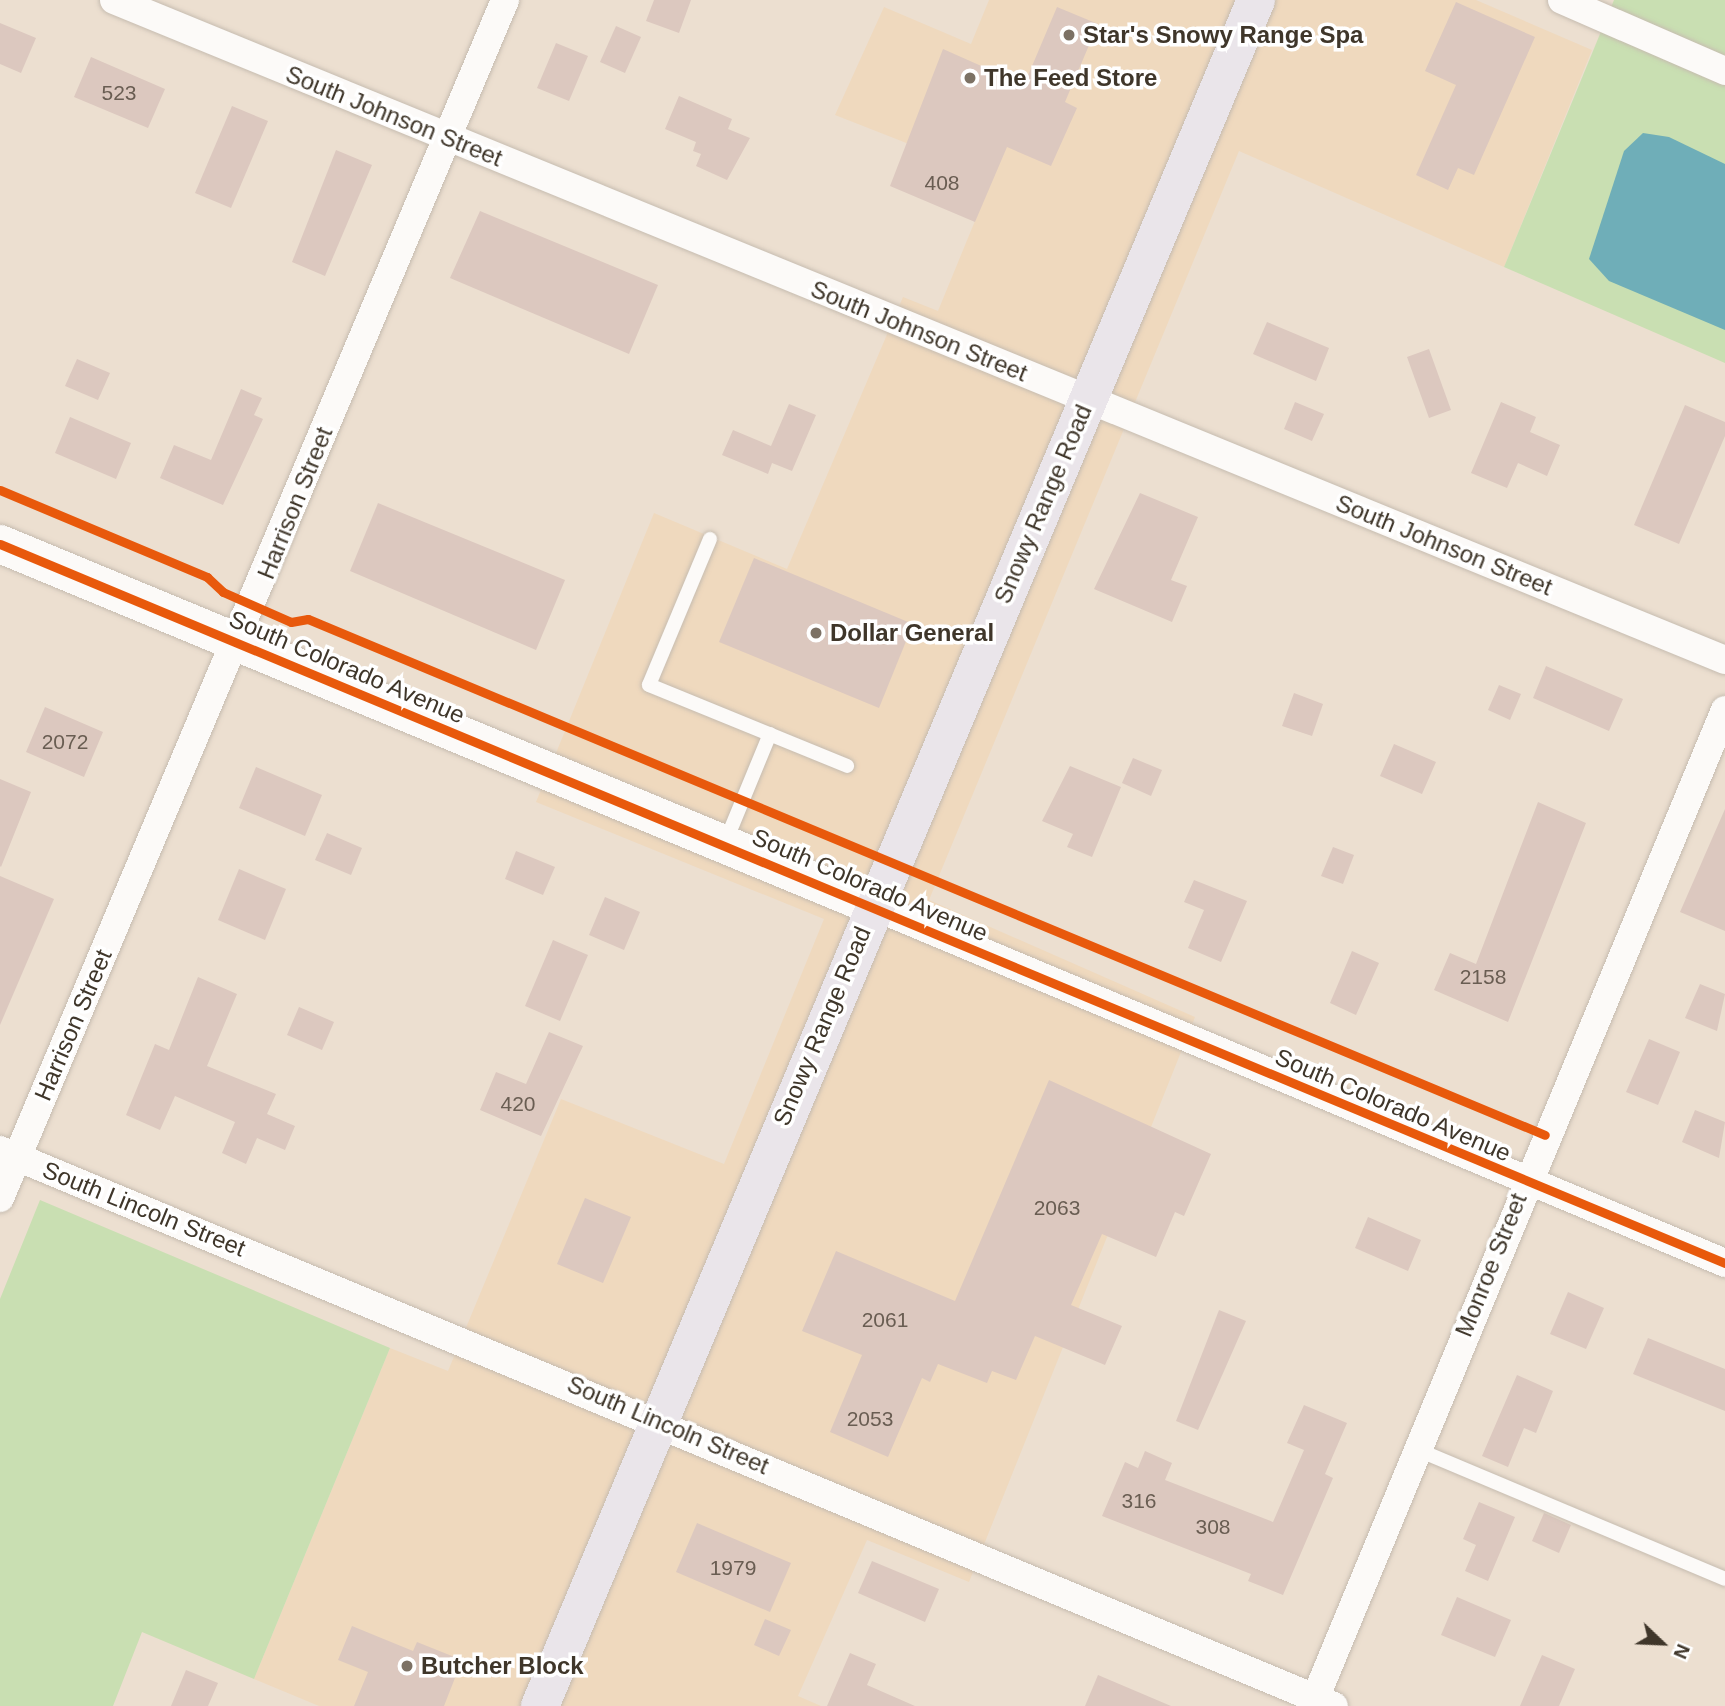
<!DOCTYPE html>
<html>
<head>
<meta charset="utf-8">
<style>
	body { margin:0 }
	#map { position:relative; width:1725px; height:1706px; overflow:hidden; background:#ecdfd0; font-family:Helvetica,sans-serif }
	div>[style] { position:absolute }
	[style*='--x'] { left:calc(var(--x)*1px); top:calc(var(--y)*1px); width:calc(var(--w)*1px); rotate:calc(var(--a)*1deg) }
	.built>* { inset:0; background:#efd9be }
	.green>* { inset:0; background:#c9dfb2 }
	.water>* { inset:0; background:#6faeb8 }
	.building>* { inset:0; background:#dcc8bf }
	.roads { filter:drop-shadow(0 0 2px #c6bcb0) drop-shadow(0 0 2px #c6bcb0) }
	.lane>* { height:14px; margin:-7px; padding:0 7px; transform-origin:7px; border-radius:7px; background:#fcfaf8 }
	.street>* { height:28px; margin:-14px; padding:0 14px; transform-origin:14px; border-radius:14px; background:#fcfaf8 }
	.secondary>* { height:38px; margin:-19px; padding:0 19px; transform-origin:19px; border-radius:19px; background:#fcfaf8 }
	.primary>* { height:38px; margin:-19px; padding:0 19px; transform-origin:19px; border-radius:19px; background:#eae5ea }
	.cycleway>* { height:9px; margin:-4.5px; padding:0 4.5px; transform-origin:4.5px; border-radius:4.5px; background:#e8590c }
	.dots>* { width:19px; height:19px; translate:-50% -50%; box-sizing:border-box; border:4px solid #fff; border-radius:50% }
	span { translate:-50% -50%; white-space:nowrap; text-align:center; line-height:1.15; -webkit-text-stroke:7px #fff; paint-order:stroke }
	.number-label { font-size:21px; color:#695d52 }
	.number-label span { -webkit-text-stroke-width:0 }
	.poi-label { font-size:24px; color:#3f362a; font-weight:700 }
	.left { translate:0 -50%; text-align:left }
	.street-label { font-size:24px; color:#3f362a }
	.north { position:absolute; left:1627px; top:1608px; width:70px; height:70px; -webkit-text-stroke:5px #fff; paint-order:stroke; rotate:113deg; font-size:19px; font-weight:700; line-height:28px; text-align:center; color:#3f362a }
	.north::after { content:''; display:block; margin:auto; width:24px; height:32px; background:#3f362a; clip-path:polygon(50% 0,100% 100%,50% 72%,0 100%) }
</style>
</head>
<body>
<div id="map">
	<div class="built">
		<i style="clip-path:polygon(989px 0,1476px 0,1592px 50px,1504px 267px,1239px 151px,929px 900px,1195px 1017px,969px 1582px,867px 1540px,798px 1696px,821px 1706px,319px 1706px,254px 1679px,390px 1348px,448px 1371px,561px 1099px,724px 1164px,824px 919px,536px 802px,654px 513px,787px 569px,903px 297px,938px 311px,993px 177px,835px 115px,884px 7px,971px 44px)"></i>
	</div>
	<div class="green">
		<i style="clip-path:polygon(1614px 0,1725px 0,1725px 363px,1504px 267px)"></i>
		<i style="clip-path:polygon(40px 1200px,390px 1348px,254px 1679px,142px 1632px,113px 1706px,0 1706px,0 1299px)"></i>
	</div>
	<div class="water">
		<i style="clip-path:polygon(1643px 133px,1669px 137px,1725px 164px,1725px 330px,1609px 281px,1589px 259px,1624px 151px)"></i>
	</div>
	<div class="building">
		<i style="clip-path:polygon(654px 0,691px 0,679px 33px,646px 21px)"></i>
		<i style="clip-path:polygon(1456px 2px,1535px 37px,1474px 175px,1458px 168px,1448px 190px,1416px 175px,1456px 85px,1425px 71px)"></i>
		<i style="clip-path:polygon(1057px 7px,1098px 24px,1065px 102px,1077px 108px,1051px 166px,1007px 147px,975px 222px,890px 186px,943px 49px,1024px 85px)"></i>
		<i style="clip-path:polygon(0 23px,36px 38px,21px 73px,0 64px)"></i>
		<i style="clip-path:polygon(616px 26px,641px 37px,625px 73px,600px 62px)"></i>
		<i style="clip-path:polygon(556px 43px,588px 56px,569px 101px,537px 88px)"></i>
		<i style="clip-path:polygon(91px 57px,165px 89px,148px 128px,74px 97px)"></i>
		<i style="clip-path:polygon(679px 96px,732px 119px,728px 129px,750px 138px,727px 180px,696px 166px,701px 154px,693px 151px,696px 142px,665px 129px)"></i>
		<i style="clip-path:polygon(232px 106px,268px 121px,231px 208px,195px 193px)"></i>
		<i style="clip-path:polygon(336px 150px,372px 165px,325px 276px,292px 262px)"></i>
		<i style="clip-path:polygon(480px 211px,658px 285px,629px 354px,450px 278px)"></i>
		<i style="clip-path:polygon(1267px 322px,1329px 348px,1316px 381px,1253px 354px)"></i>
		<i style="clip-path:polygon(1429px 349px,1451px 410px,1429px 418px,1407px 357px)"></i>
		<i style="clip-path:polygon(77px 359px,110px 373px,98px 400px,65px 386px)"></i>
		<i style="clip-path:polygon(241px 389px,262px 398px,254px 415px,263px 419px,223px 505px,160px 478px,174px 445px,211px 460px)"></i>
		<i style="clip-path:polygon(1295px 402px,1324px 414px,1312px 441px,1284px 429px)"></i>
		<i style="clip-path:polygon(1501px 402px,1536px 417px,1530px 432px,1560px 445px,1547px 476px,1518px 463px,1507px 488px,1471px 473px)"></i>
		<i style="clip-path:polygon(789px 404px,816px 415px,792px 471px,772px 463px,768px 474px,722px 455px,733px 430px,771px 446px)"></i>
		<i style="clip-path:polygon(1685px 405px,1725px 422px,1725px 436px,1679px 544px,1634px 525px)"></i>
		<i style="clip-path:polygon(70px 417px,131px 443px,116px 479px,55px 453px)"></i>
		<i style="clip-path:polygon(1140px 493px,1198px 517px,1171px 580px,1187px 586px,1172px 622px,1094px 589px)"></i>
		<i style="clip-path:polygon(378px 503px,565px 580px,536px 650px,350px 571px)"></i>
		<i style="clip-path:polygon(754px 558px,913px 624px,879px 708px,719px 642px)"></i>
		<i style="clip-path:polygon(1546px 666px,1623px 699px,1609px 731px,1533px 698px)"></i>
		<i style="clip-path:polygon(1499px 685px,1521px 694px,1510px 720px,1488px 710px)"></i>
		<i style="clip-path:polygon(1294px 693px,1323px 704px,1312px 736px,1282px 726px)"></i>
		<i style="clip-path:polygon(45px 707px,103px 732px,84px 777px,26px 752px)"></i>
		<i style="clip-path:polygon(1394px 744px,1436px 762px,1422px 794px,1380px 776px)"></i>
		<i style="clip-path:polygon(1133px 758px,1162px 770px,1151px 796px,1122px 783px)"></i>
		<i style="clip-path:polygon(1070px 766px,1121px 787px,1092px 857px,1067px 847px,1073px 834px,1042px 821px)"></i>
		<i style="clip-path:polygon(256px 767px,322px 795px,305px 836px,239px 808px)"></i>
		<i style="clip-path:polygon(0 779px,31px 792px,1px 867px,0 866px)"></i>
		<i style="clip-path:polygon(1538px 802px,1586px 823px,1508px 1022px,1434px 990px,1450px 953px,1476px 964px)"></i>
		<i style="clip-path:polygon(1725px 809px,1725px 931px,1680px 912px)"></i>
		<i style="clip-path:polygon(327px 833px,362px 848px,351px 875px,315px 860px)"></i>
		<i style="clip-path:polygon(1333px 847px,1354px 855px,1343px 884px,1321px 876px)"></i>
		<i style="clip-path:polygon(516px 851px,555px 867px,543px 895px,505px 879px)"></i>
		<i style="clip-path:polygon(239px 869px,286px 889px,265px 940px,218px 920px)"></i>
		<i style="clip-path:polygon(0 876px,54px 899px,0 1025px)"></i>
		<i style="clip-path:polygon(1194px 880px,1247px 901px,1221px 962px,1188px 948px,1204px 910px,1184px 902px)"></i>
		<i style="clip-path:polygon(605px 897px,640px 912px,624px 950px,589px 935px)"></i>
		<i style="clip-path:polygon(553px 940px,588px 955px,560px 1021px,525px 1006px)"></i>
		<i style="clip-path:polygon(1352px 951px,1379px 963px,1356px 1015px,1330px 1003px)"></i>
		<i style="clip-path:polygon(198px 977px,237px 994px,207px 1066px,276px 1094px,267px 1114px,295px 1126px,285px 1150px,257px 1138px,246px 1164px,222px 1153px,235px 1122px,175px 1096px,160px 1130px,126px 1115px,155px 1044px,169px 1050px)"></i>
		<i style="clip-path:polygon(1700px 984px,1725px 994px,1717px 1031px,1685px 1018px)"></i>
		<i style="clip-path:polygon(299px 1007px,334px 1022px,322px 1050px,287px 1035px)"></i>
		<i style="clip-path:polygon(549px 1032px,583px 1046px,541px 1136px,480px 1110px,496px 1072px,526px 1084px)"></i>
		<i style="clip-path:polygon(1649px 1039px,1680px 1052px,1658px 1105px,1626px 1092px)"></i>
		<i style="clip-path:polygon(1049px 1080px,1211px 1154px,1184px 1216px,1175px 1212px,1156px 1257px,1102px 1234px,1071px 1305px,1122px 1326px,1105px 1365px,1035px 1336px,1016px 1380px,992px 1371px,987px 1383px,938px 1364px,930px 1382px,922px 1378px,888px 1457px,830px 1432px,862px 1355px,802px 1331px,836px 1251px,955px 1301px)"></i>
		<i style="clip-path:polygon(1695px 1110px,1725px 1122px,1719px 1158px,1682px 1142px)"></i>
		<i style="clip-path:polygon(585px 1198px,631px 1217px,603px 1283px,557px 1264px)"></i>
		<i style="clip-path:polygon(1368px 1217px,1421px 1240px,1408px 1271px,1355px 1248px)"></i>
		<i style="clip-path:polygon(1568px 1292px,1604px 1308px,1586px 1349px,1550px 1334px)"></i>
		<i style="clip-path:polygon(1219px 1310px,1246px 1321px,1198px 1430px,1176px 1421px)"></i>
		<i style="clip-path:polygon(1648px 1338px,1725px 1369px,1725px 1411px,1633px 1374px)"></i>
		<i style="clip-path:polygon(1517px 1375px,1553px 1391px,1536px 1433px,1524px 1428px,1508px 1467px,1482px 1456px)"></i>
		<i style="clip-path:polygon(1304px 1405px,1347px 1423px,1325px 1474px,1333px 1478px,1283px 1595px,1248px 1581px,1251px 1574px,1102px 1516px,1125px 1462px,1138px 1468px,1145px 1451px,1172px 1463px,1165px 1480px,1273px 1522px,1304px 1450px,1287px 1443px)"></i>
		<i style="clip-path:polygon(1479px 1502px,1515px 1517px,1488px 1581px,1465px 1571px,1476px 1545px,1463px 1539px)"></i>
		<i style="clip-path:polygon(1544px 1513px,1571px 1525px,1559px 1553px,1532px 1541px)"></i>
		<i style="clip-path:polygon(697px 1523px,791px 1563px,770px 1612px,676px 1572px)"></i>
		<i style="clip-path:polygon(872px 1561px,939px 1589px,925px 1622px,858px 1593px)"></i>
		<i style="clip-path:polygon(1457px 1597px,1511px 1620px,1495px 1657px,1441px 1635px)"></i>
		<i style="clip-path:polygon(765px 1619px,791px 1630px,779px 1656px,754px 1645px)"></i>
		<i style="clip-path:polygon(352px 1626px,413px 1651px,417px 1642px,462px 1660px,444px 1706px,354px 1706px,368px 1672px,338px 1660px)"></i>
		<i style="clip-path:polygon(850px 1653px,876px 1664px,867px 1685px,915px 1706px,827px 1706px)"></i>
		<i style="clip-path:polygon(1542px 1655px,1575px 1669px,1559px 1706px,1520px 1706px)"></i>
		<i style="clip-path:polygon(186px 1670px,218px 1683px,208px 1706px,171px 1706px)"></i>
		<i style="clip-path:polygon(1098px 1675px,1171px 1706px,1085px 1706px)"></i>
	</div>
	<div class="roads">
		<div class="lane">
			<i style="--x:710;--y:539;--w:158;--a:112.7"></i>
			<i style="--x:649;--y:685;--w:214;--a:22.2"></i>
			<i style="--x:725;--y:843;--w:118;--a:-67.6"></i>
			<i style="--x:1416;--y:1449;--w:335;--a:22.8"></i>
		</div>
		<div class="street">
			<i style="--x:114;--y:0;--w:1741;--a:22.28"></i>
			<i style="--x:1562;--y:0;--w:178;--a:23.5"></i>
			<i style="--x:873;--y:906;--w:924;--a:22.73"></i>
			<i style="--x:0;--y:1150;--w:1445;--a:22.63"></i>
			<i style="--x:0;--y:1198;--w:1300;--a:-67.14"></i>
			<i style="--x:1312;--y:1706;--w:1078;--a:-67.48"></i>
		</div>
		<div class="secondary">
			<i style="--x:0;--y:544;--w:945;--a:22.52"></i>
		</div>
		<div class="primary">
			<i style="--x:540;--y:1706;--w:1850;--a:-67.23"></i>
		</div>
	</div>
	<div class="cycleway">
		<i style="--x:0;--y:490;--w:225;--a:22.8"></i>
		<i style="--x:207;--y:577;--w:22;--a:43"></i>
		<i style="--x:223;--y:592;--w:74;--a:23.8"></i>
		<i style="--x:291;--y:622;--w:17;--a:-10"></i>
		<i style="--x:308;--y:619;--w:1340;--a:22.64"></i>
		<i style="--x:0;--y:544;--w:1869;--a:22.63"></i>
	</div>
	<div class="dots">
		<i style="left:1069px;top:35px;background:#7c7164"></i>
		<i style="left:970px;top:78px;background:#7c7164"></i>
		<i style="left:816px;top:633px;background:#7c7164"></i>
		<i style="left:407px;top:1666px;background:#7c7164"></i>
	</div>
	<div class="number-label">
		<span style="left:119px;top:93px">523</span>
		<span style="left:942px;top:183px">408</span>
		<span style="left:65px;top:742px">2072</span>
		<span style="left:1483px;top:977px">2158</span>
		<span style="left:518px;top:1104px">420</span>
		<span style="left:1057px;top:1208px">2063</span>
		<span style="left:885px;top:1320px">2061</span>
		<span style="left:870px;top:1419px">2053</span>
		<span style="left:1139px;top:1501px">316</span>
		<span style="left:1213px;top:1527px">308</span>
		<span style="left:733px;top:1568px">1979</span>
	</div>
	<div class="poi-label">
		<span class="left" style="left:1083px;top:35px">Star's Snowy Range Spa</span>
		<span class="left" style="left:984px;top:78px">The Feed Store</span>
		<span class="left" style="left:830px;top:633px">Dollar General</span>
		<span class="left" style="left:421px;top:1666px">Butcher Block</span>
	</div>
	<div class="street-label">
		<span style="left:394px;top:116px;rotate:22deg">South Johnson Street</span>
		<span style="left:919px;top:331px;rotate:22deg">South Johnson Street</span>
		<span style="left:295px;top:503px;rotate:-68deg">Harrison Street</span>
		<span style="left:1043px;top:504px;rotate:-67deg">Snowy Range Road</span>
		<span style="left:1444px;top:545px;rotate:22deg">South Johnson Street</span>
		<span style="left:347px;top:667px;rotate:23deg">South Colorado Avenue</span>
		<span style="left:870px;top:885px;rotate:23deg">South Colorado Avenue</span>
		<span style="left:73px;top:1025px;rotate:-67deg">Harrison Street</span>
		<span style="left:822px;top:1026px;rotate:-67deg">Snowy Range Road</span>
		<span style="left:1393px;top:1105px;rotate:23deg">South Colorado Avenue</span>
		<span style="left:144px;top:1209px;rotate:22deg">South Lincoln Street</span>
		<span style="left:1491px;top:1265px;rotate:-68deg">Monroe Street</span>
		<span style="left:668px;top:1425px;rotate:23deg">South Lincoln Street</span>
	</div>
	<div class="north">N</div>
</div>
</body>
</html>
